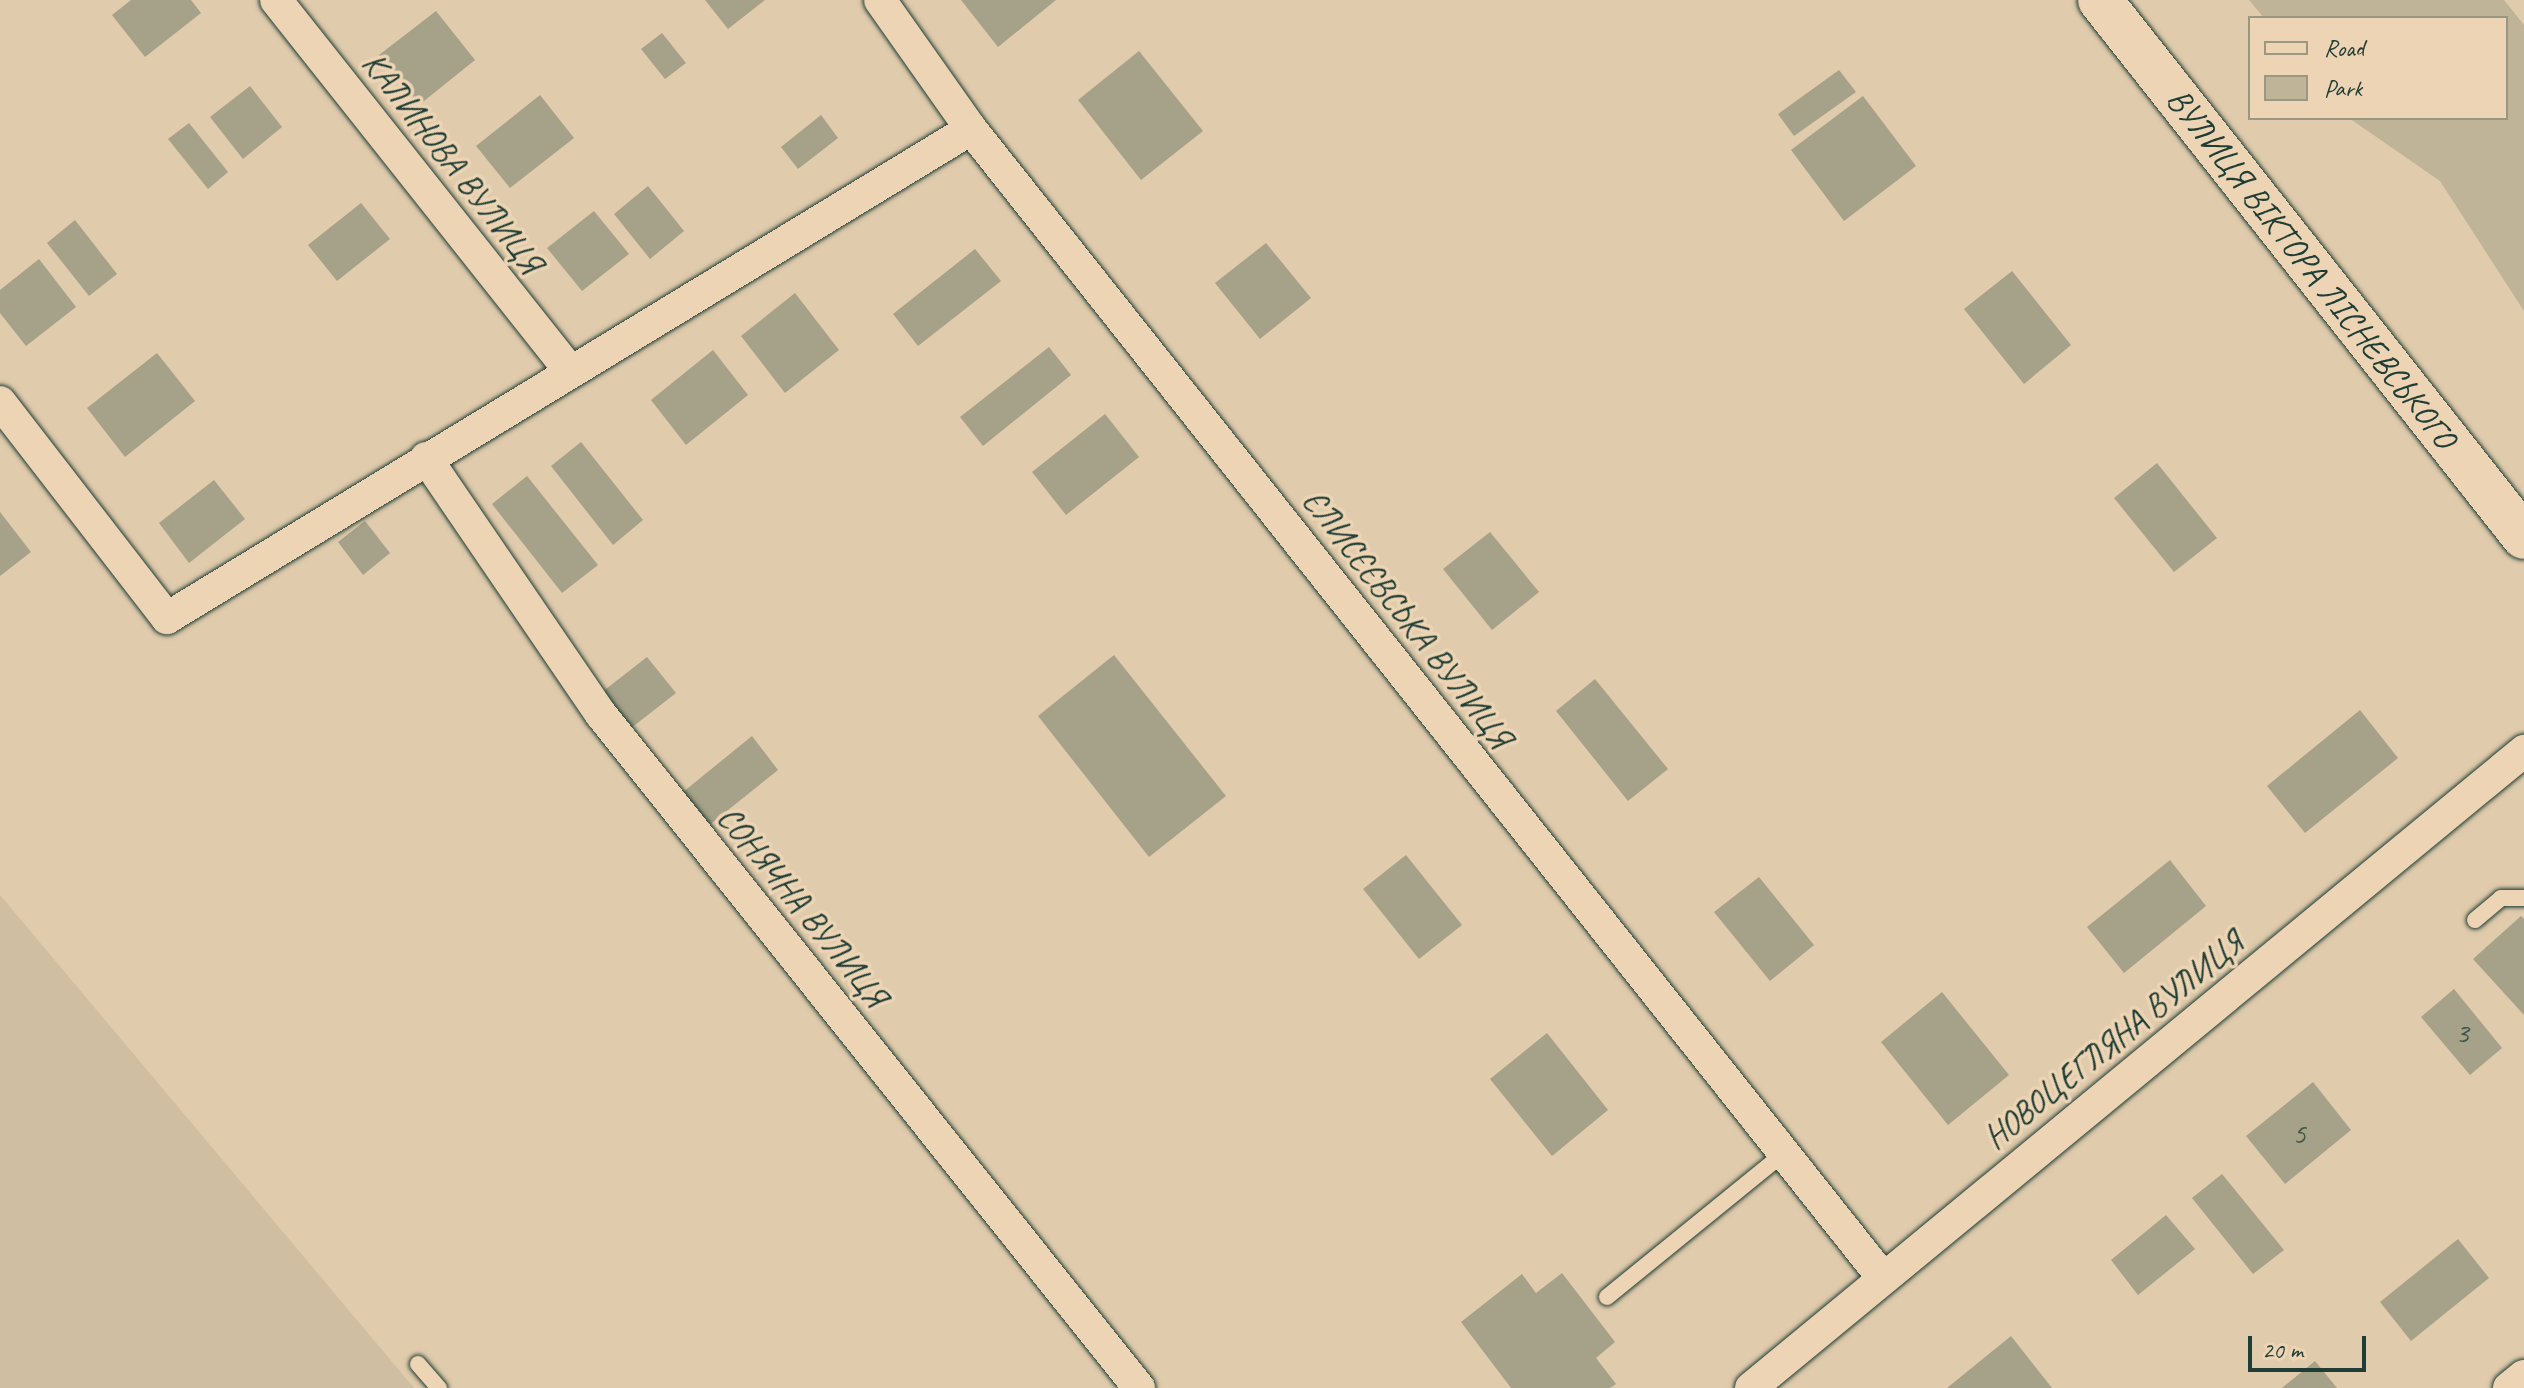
<!DOCTYPE html>
<html>
<head>
<meta charset="utf-8">
<style>
	body { margin:0 }
	#map { position:relative; width:2524px; height:1388px; overflow:hidden; background:#e0cbac; font-family:Caveat,sans-serif }
	div>[style] { position:absolute }
	[style*='--x'] { left:calc(var(--x)*1px); top:calc(var(--y)*1px); width:calc(var(--w)*1px); rotate:calc(var(--a)*1deg) }
	.built>* { inset:0; background:#cfbea2 }
	.green>* { inset:0; background:#bfb398 }
	.building>* { inset:0; background:#a6a189 }
	.roads { filter:drop-shadow(0 0 2px #1f3d34) drop-shadow(0 0 2px #1f3d34) }
	.lane>* { height:16px; margin:-8px; padding:0 8px; transform-origin:8px; border-radius:8px; background:#ecd4b4 }
	.street>* { height:32px; margin:-16px; padding:0 16px; transform-origin:16px; border-radius:16px; background:#ecd4b4 }
	.secondary>* { height:44px; margin:-22px; padding:0 22px; transform-origin:22px; border-radius:22px; background:#ecd4b4 }
	span { translate:-50% -50%; white-space:nowrap; text-align:center; line-height:1.15; -webkit-text-stroke:7px #ecd4b4; paint-order:stroke }
	.number-label { font-size:30px; color:#415649 }
	.number-label span { -webkit-text-stroke-width:0 }
	.street-label { font-size:34px; color:#1f3d34 }
	.legend { position:absolute; left:2248px; top:16px; width:260px; height:104px; box-sizing:border-box; background:#ecd4b4; border:2px solid #9a9881; margin:0; padding:10px 14px; list-style:none; font-size:24px; color:#1f3d34 }
	.legend li { display:flex; align-items:center; gap:16px; height:40px }
	.legend b { width:40px; border:2px solid #9a9881 }
	.scale { position:absolute; left:2248px; top:1336px; width:118px; height:36px; box-sizing:border-box; border:4px solid #1f3d34; border-top:0; padding-left:10px; font-size:24px; line-height:28px; white-space:nowrap; color:#1f3d34; -webkit-text-stroke:6px #ecd4b4; paint-order:stroke }
</style>
</head>
<body>
<div id="map">
	<div class="built">
		<i style="clip-path:polygon(0 895px,414px 1388px,0 1388px)"></i>
	</div>
	<div class="green">
		<i style="clip-path:polygon(2249px 0,2504px 0,2524px 25px,2524px 311px,2440px 181px,2349px 118px,2506px 118px,2506px 18px,2264px 18px)"></i>
	</div>
	<div class="building">
		<i style="clip-path:polygon(131px 0,191px 0,201px 13px,145px 57px,112px 15px)"></i>
		<i style="clip-path:polygon(705px 0,765px 0,728px 29px)"></i>
		<i style="clip-path:polygon(961px 0,1056px 0,998px 47px)"></i>
		<i style="clip-path:polygon(436px 11px,475px 60px,419px 105px,379px 55px)"></i>
		<i style="clip-path:polygon(662px 33px,686px 63px,665px 79px,641px 49px)"></i>
		<i style="clip-path:polygon(1139px 51px,1203px 131px,1141px 180px,1078px 100px)"></i>
		<i style="clip-path:polygon(1839px 70px,1856px 92px,1794px 136px,1778px 114px)"></i>
		<i style="clip-path:polygon(250px 86px,282px 127px,243px 159px,210px 117px)"></i>
		<i style="clip-path:polygon(540px 95px,574px 138px,510px 188px,476px 146px)"></i>
		<i style="clip-path:polygon(1863px 96px,1916px 166px,1844px 221px,1791px 150px)"></i>
		<i style="clip-path:polygon(821px 115px,838px 138px,798px 169px,781px 147px)"></i>
		<i style="clip-path:polygon(189px 123px,228px 172px,208px 189px,168px 139px)"></i>
		<i style="clip-path:polygon(648px 186px,684px 231px,650px 259px,614px 214px)"></i>
		<i style="clip-path:polygon(361px 203px,390px 239px,337px 281px,308px 245px)"></i>
		<i style="clip-path:polygon(594px 211px,629px 254px,582px 291px,547px 248px)"></i>
		<i style="clip-path:polygon(75px 220px,117px 274px,89px 296px,47px 243px)"></i>
		<i style="clip-path:polygon(1266px 243px,1311px 298px,1260px 339px,1215px 283px)"></i>
		<i style="clip-path:polygon(975px 249px,1001px 281px,918px 346px,893px 314px)"></i>
		<i style="clip-path:polygon(39px 259px,76px 307px,26px 346px,0 313px,0 290px)"></i>
		<i style="clip-path:polygon(2012px 271px,2071px 345px,2024px 384px,1964px 309px)"></i>
		<i style="clip-path:polygon(795px 293px,839px 350px,785px 393px,741px 336px)"></i>
		<i style="clip-path:polygon(1049px 347px,1071px 375px,983px 446px,960px 417px)"></i>
		<i style="clip-path:polygon(713px 350px,748px 395px,686px 445px,651px 400px)"></i>
		<i style="clip-path:polygon(157px 353px,195px 401px,125px 457px,87px 408px)"></i>
		<i style="clip-path:polygon(1105px 414px,1139px 457px,1066px 515px,1032px 472px)"></i>
		<i style="clip-path:polygon(581px 442px,643px 520px,613px 545px,551px 466px)"></i>
		<i style="clip-path:polygon(2157px 463px,2217px 538px,2174px 572px,2114px 498px)"></i>
		<i style="clip-path:polygon(527px 476px,598px 565px,562px 593px,492px 504px)"></i>
		<i style="clip-path:polygon(214px 480px,245px 519px,189px 563px,159px 523px)"></i>
		<i style="clip-path:polygon(0 512px,31px 552px,0 576px)"></i>
		<i style="clip-path:polygon(365px 521px,390px 553px,363px 575px,338px 542px)"></i>
		<i style="clip-path:polygon(1490px 532px,1539px 592px,1492px 630px,1443px 569px)"></i>
		<i style="clip-path:polygon(1114px 655px,1226px 796px,1149px 857px,1038px 716px)"></i>
		<i style="clip-path:polygon(647px 657px,676px 693px,617px 739px,588px 703px)"></i>
		<i style="clip-path:polygon(1595px 679px,1668px 769px,1628px 801px,1556px 711px)"></i>
		<i style="clip-path:polygon(2360px 710px,2398px 758px,2305px 833px,2267px 786px)"></i>
		<i style="clip-path:polygon(752px 736px,778px 770px,698px 834px,672px 801px)"></i>
		<i style="clip-path:polygon(1406px 855px,1462px 925px,1419px 959px,1363px 889px)"></i>
		<i style="clip-path:polygon(2170px 860px,2206px 906px,2124px 973px,2087px 927px)"></i>
		<i style="clip-path:polygon(1759px 877px,1814px 945px,1770px 981px,1714px 912px)"></i>
		<i style="clip-path:polygon(2521px 916px,2524px 919px,2524px 1015px,2473px 959px)"></i>
		<i style="clip-path:polygon(2454px 989px,2502px 1048px,2470px 1075px,2421px 1017px)"></i>
		<i style="clip-path:polygon(1942px 992px,2009px 1075px,1948px 1125px,1881px 1042px)"></i>
		<i style="clip-path:polygon(1547px 1033px,1608px 1110px,1552px 1156px,1490px 1079px)"></i>
		<i style="clip-path:polygon(2313px 1082px,2351px 1130px,2285px 1184px,2246px 1136px)"></i>
		<i style="clip-path:polygon(2222px 1174px,2284px 1250px,2253px 1274px,2192px 1198px)"></i>
		<i style="clip-path:polygon(2166px 1215px,2195px 1249px,2138px 1295px,2111px 1260px)"></i>
		<i style="clip-path:polygon(2458px 1239px,2489px 1278px,2411px 1341px,2380px 1302px)"></i>
		<i style="clip-path:polygon(1562px 1273px,1615px 1342px,1596px 1358px,1616px 1384px,1610px 1388px,1511px 1388px,1461px 1322px,1522px 1274px,1536px 1293px)"></i>
		<i style="clip-path:polygon(2011px 1336px,2052px 1388px,1947px 1388px)"></i>
		<i style="clip-path:polygon(2315px 1361px,2337px 1388px,2282px 1388px)"></i>
	</div>
	<div class="roads">
		<div class="lane">
			<i style="--x:2475;--y:920;--w:34;--a:-40"></i>
			<i style="--x:2501;--y:898;--w:23;--a:0"></i>
			<i style="--x:1607;--y:1297;--w:228;--a:-39.1"></i>
			<i style="--x:418;--y:1364;--w:32;--a:49"></i>
		</div>
		<div class="street">
			<i style="--x:276;--y:0;--w:473;--a:51.6"></i>
			<i style="--x:880;--y:0;--w:158;--a:54.8"></i>
			<i style="--x:971;--y:129;--w:1467;--a:51.56"></i>
			<i style="--x:0;--y:402;--w:273;--a:52.3"></i>
			<i style="--x:167;--y:618;--w:941;--a:-31.31"></i>
			<i style="--x:426;--y:458;--w:309;--a:55.7"></i>
			<i style="--x:600;--y:713;--w:864;--a:51.39"></i>
			<i style="--x:1751;--y:1388;--w:1002;--a:-39.49"></i>
			<i style="--x:2509;--y:1388;--w:19;--a:-39"></i>
		</div>
		<div class="secondary">
			<i style="--x:2100;--y:0;--w:684;--a:51.71"></i>
		</div>
	</div>
	<div class="number-label">
		<span style="left:2462px;top:1032px">3</span>
		<span style="left:2299px;top:1133px">5</span>
	</div>
	<div class="street-label">
		<span style="left:453px;top:162px;rotate:52deg">КАЛИНОВА ВУЛИЦЯ</span>
		<span style="left:2312px;top:268px;rotate:52deg">ВУЛИЦЯ ВІКТОРА ЛІСНЕВСЬКОГО</span>
		<span style="left:1408px;top:618px;rotate:52deg">ЄЛИСЄЄВСЬКА ВУЛИЦЯ</span>
		<span style="left:803px;top:906px;rotate:51deg">СОНЯЧНА ВУЛИЦЯ</span>
		<span style="left:2113px;top:1040px;rotate:-39deg">НОВОЦЕГЛЯНА ВУЛИЦЯ</span>
	</div>
	<ul class="legend">
	<li><b style="height:10px;background:#ecd4b4"></b>Road</li>
	<li><b style="height:22px;background:#bfb398"></b>Park</li>
	</ul>
	<div class="scale">20 m</div>
</div>
</body>
</html>
